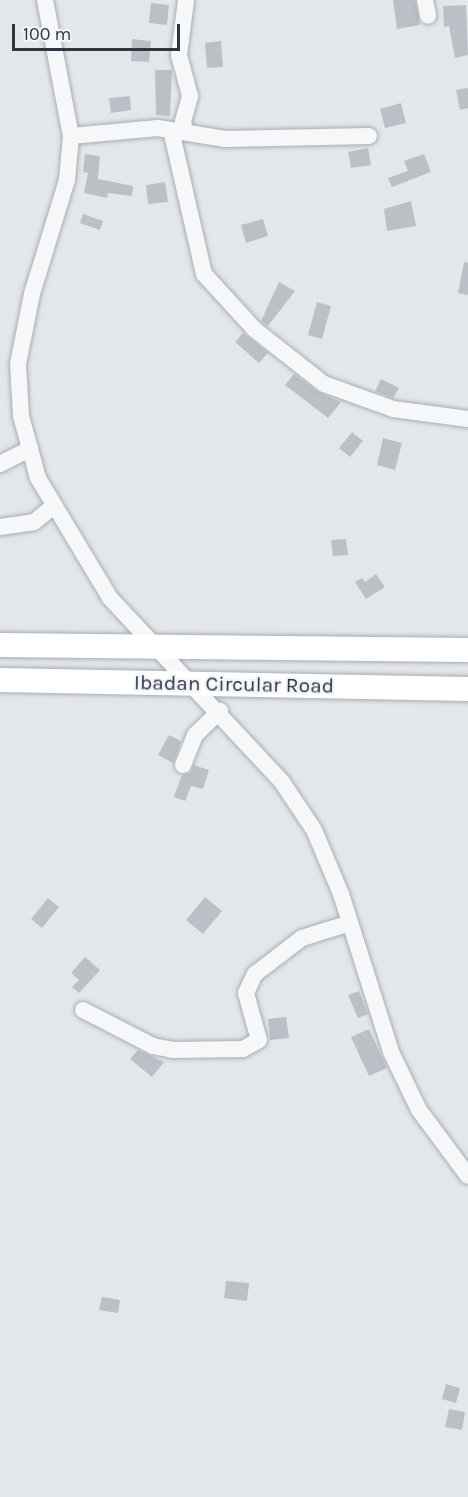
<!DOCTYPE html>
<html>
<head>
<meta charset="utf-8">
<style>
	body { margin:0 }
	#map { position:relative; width:468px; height:1497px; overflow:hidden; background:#e4e7ea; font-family:Karla,sans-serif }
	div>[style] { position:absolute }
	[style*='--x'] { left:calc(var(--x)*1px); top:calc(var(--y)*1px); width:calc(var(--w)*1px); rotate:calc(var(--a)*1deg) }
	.building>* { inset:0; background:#bbc0c6 }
	.roads { filter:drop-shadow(0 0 2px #a9aeb4) drop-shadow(0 0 2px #a9aeb4) }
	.minor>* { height:16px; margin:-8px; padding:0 8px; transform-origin:8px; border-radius:8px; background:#f6f7f9 }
	.highway>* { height:24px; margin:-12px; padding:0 12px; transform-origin:12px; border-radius:12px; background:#fff }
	span { translate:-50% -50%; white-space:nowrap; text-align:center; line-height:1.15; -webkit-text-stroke:4.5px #f3f5f8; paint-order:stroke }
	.street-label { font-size:21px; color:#2d3641 }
	.scale { position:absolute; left:12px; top:24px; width:168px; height:27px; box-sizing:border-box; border:3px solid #2d3641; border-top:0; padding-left:8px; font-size:18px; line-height:21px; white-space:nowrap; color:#2d3641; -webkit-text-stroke:4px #f3f5f8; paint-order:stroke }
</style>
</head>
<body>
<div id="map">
	<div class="building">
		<i style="clip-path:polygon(393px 0,415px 0,420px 25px,397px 29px)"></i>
		<i style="clip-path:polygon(151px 3px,169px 5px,167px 25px,149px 23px)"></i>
		<i style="clip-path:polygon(466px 5px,468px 55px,455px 58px,449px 26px,444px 27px,443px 6px)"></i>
		<i style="clip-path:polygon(132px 39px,151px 41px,149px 62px,131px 61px)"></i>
		<i style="clip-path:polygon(221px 41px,223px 67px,207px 68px,205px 43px)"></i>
		<i style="clip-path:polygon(155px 70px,172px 70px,170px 116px,156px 115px)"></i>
		<i style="clip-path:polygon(468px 88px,468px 108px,460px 110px,456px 90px)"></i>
		<i style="clip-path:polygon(130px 96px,131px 110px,111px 113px,109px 98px)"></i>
		<i style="clip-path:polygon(401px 103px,406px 123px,385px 128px,380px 109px)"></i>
		<i style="clip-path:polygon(368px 148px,371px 165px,351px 168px,348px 152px)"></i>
		<i style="clip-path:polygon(85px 154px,100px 156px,98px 179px,133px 186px,132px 196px,108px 193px,107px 198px,84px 193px,88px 173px,83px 172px)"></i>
		<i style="clip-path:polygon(424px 154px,431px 172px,392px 187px,388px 178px,408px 171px,404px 161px)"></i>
		<i style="clip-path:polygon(165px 182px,168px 202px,148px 204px,146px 185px)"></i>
		<i style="clip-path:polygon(411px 201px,416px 226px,387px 231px,384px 209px)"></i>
		<i style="clip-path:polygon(83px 214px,103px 221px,100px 230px,80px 223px)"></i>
		<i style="clip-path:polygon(263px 219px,268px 236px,246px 243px,241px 225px)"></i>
		<i style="clip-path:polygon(464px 262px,468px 263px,468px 295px,458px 293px)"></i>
		<i style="clip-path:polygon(279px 282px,295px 291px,268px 326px,261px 321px)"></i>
		<i style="clip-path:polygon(317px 302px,331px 306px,322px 339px,308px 335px)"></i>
		<i style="clip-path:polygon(243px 333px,268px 353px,259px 363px,235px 342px)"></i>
		<i style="clip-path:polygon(294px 374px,318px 392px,341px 402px,328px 418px,285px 385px)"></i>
		<i style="clip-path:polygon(381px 379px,399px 388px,393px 398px,375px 391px)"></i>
		<i style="clip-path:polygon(352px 432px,363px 441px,350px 457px,339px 448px)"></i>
		<i style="clip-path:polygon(383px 438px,402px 443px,395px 470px,377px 465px)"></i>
		<i style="clip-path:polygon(346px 539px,348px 555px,333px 556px,331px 540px)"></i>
		<i style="clip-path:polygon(376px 574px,385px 587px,366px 599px,355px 582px,362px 578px,365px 582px)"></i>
		<i style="clip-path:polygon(169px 735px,181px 741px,173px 763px,158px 755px)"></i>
		<i style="clip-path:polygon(194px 765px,209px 770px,203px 789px,191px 786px,185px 801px,174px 797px,182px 775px,190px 773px)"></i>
		<i style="clip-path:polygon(205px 897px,222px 911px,203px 934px,186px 920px)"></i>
		<i style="clip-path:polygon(48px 898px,59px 907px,42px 928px,31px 919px)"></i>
		<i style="clip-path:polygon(85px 957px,100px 970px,79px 993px,72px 987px,79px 980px,71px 973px)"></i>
		<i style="clip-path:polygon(359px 991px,368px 1014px,358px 1018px,348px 995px)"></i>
		<i style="clip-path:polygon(286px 1017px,289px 1038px,270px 1040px,268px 1019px)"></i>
		<i style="clip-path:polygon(369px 1029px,387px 1068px,369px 1076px,351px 1037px)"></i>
		<i style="clip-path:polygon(138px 1050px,164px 1062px,152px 1077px,130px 1059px)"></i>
		<i style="clip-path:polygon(226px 1281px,249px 1283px,247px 1301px,224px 1298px)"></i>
		<i style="clip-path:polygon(102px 1297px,120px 1300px,118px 1313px,99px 1310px)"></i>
		<i style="clip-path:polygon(446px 1384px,460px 1388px,456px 1403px,442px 1399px)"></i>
		<i style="clip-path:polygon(449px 1409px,465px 1412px,462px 1430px,445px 1427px)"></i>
	</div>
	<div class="roads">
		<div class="minor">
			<i style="--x:45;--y:0;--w:138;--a:79.2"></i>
			<i style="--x:71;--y:136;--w:44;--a:95.2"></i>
			<i style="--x:67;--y:180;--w:119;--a:107.1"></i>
			<i style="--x:32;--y:294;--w:71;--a:101.3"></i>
			<i style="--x:18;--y:364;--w:52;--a:86.7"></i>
			<i style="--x:21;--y:416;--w:64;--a:74.7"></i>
			<i style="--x:38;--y:478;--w:140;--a:59"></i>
			<i style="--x:110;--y:598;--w:252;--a:46.9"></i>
			<i style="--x:282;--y:782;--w:58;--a:56.3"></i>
			<i style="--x:314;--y:830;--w:69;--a:67.1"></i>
			<i style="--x:341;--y:894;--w:166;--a:72.4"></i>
			<i style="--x:391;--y:1052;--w:64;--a:64.2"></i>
			<i style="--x:419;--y:1110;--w:82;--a:53.4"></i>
			<i style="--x:425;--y:0;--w:16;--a:79"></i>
			<i style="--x:171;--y:130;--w:148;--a:77.1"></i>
			<i style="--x:204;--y:274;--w:74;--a:47.7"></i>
			<i style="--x:254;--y:329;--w:89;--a:38.2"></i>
			<i style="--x:324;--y:384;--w:73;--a:19.9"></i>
			<i style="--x:393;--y:409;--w:76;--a:7.6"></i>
			<i style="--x:185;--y:132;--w:11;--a:-100"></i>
			<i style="--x:183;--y:121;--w:26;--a:-74"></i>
			<i style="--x:190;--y:96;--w:42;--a:-105"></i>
			<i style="--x:179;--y:55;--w:55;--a:-82.7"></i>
			<i style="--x:71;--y:136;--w:87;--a:-5.3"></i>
			<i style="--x:158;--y:128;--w:68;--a:9.3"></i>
			<i style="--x:225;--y:139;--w:144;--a:-1.2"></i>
			<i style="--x:0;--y:464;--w:34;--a:-27"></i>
			<i style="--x:0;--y:527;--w:34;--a:-8"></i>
			<i style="--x:34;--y:522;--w:26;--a:-39"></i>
			<i style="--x:183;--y:765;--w:32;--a:-68"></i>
			<i style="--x:195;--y:735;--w:35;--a:-44"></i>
			<i style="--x:83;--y:1010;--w:79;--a:27.2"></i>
			<i style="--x:153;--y:1046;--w:20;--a:11"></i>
			<i style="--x:173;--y:1050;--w:70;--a:-0.8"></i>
			<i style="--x:243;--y:1049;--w:18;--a:-29"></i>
			<i style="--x:259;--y:1040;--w:49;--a:-105.5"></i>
			<i style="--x:246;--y:993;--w:21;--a:-65"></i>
			<i style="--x:255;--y:974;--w:59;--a:-37.5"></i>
			<i style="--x:302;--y:938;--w:50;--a:-17.4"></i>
		</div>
		<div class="highway">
			<i style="--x:0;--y:645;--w:468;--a:0.6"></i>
			<i style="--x:0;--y:680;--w:468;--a:1.1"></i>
		</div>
	</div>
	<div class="street-label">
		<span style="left:234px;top:684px;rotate:1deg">Ibadan Circular Road</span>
	</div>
	<div class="scale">100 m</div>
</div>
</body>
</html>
